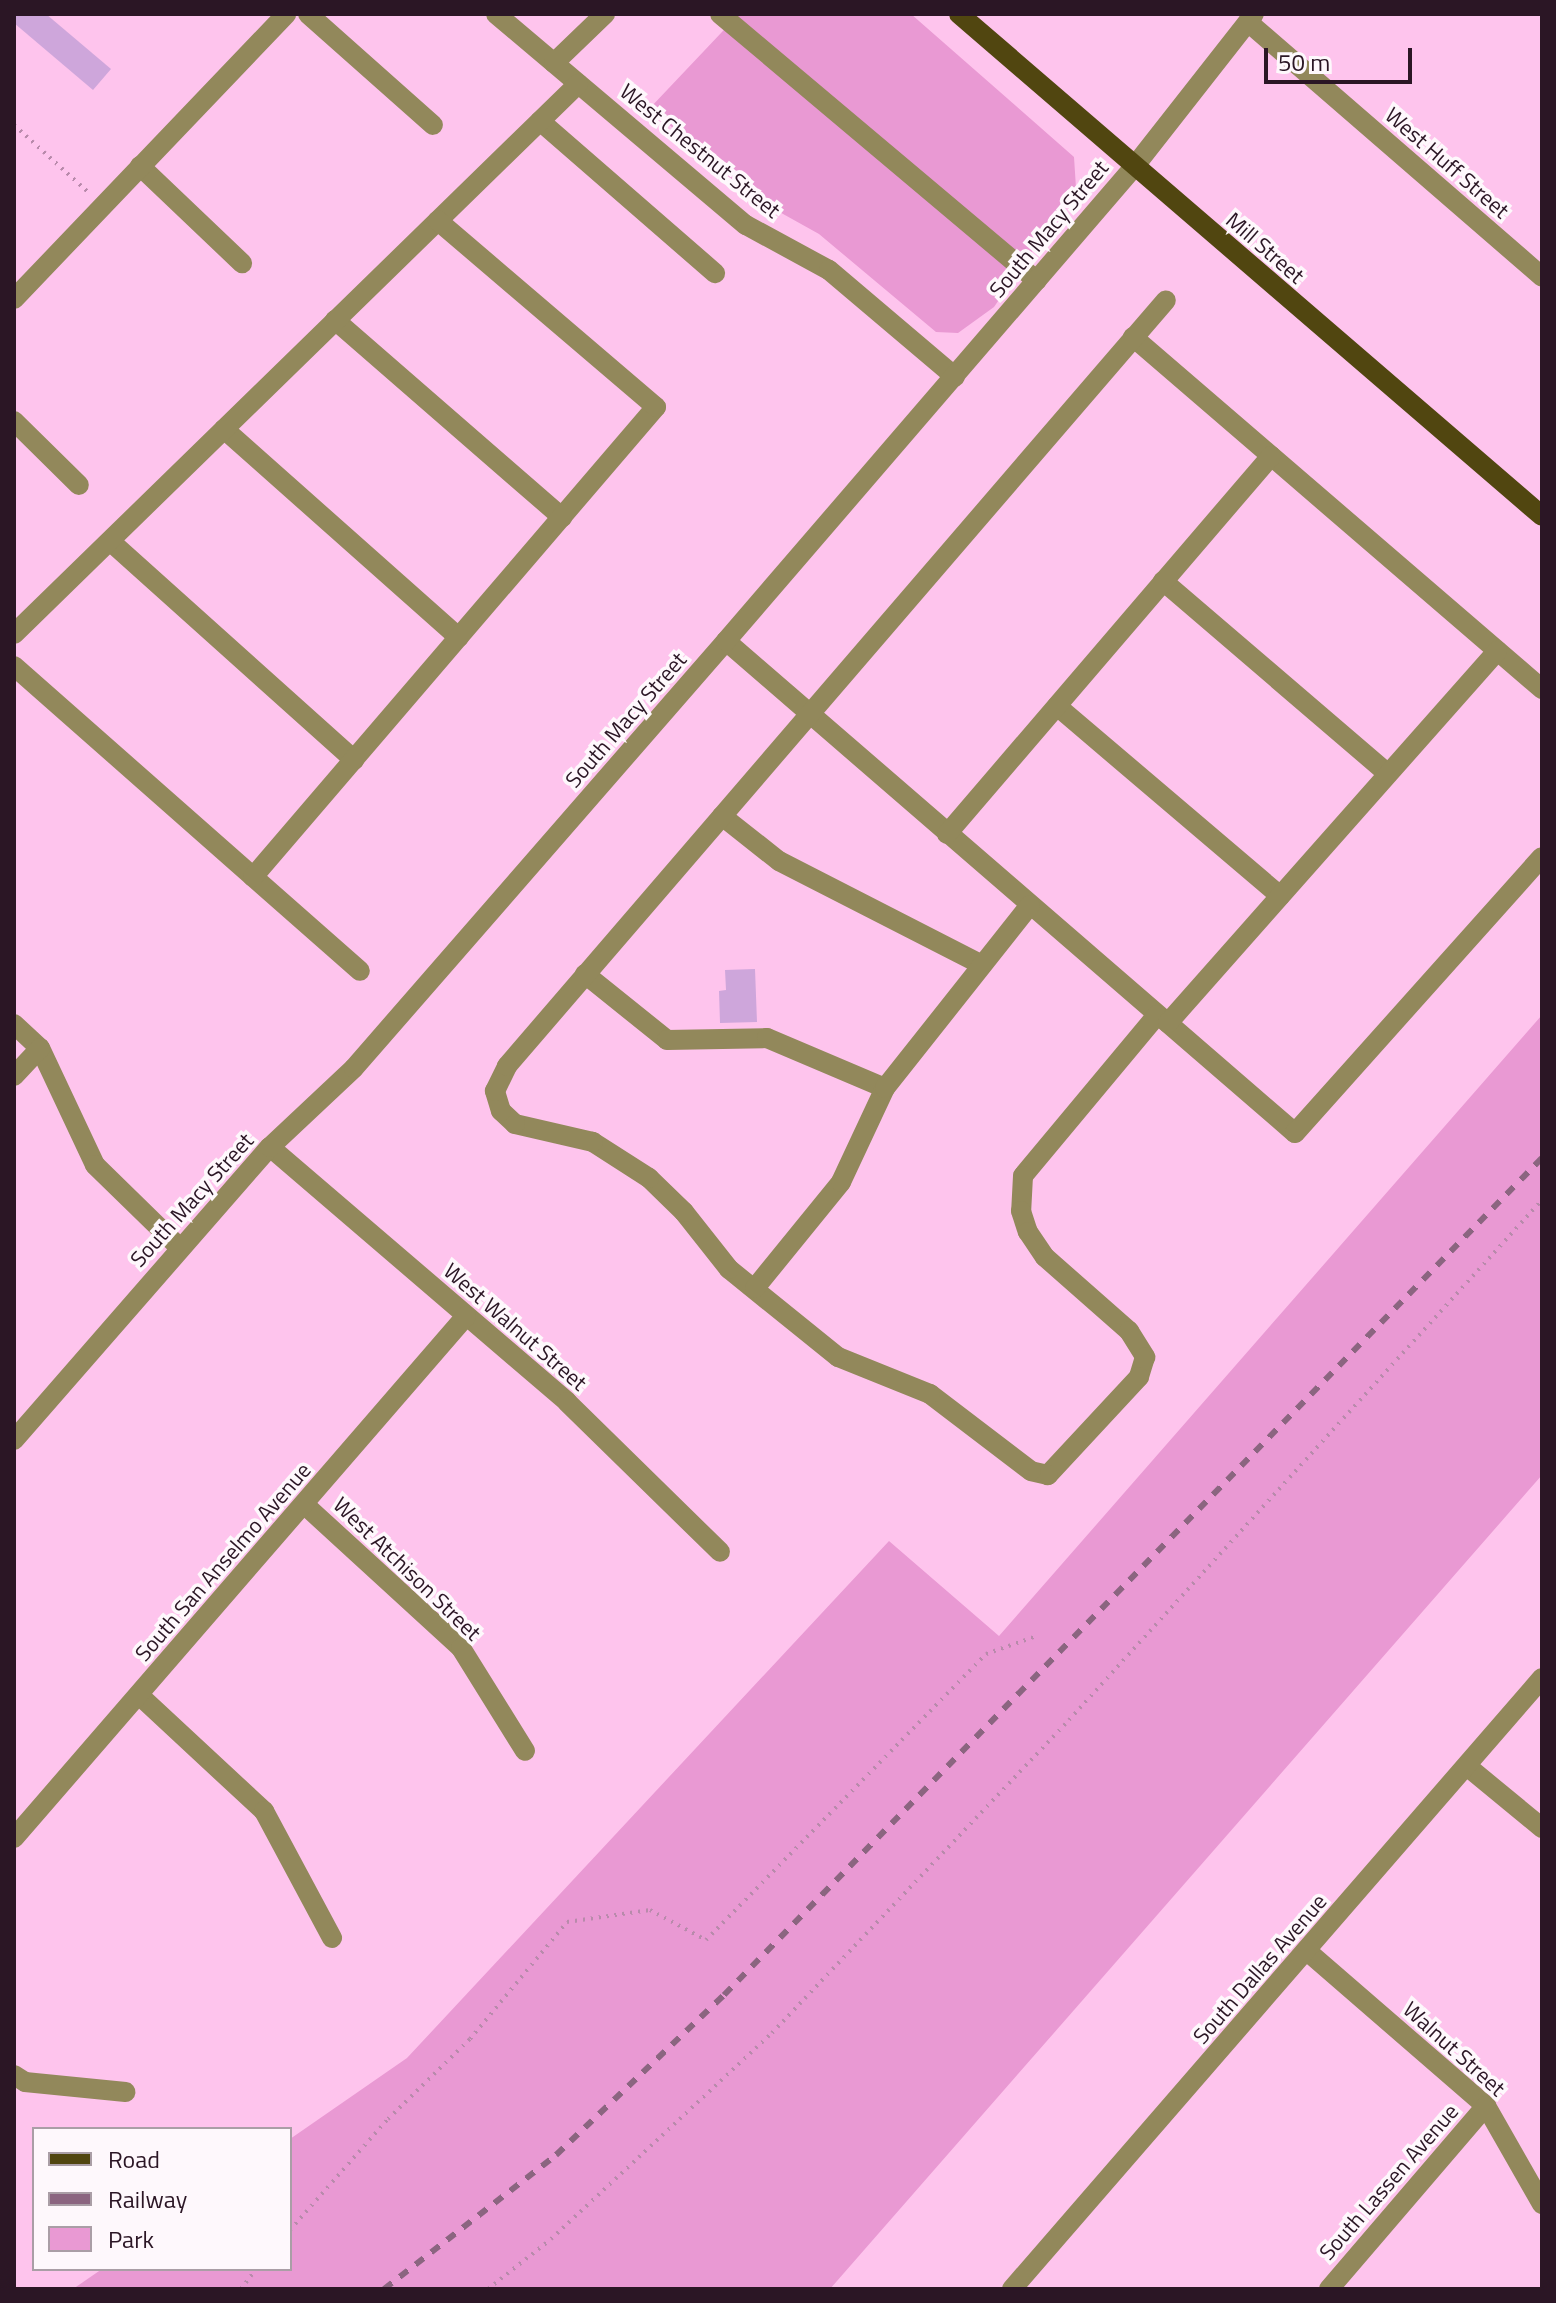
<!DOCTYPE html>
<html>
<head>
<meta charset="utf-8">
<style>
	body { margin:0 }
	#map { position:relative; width:1556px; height:2303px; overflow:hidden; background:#fec4ed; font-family:"Titillium Web",sans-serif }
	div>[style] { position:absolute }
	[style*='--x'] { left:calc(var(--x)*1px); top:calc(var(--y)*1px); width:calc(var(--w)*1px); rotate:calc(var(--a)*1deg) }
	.green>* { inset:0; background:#e999d3 }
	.building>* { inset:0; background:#cea6db }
	.path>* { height:4px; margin-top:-2px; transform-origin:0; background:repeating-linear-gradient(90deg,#b88aab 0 2px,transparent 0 8px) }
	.minor>* { height:20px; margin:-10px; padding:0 10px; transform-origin:10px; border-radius:10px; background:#92885b }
	.major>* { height:20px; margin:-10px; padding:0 10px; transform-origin:10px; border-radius:10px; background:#514610 }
	.rail>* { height:6px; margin-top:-3px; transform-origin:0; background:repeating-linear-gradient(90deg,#8b6580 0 10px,transparent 0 20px) }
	span { translate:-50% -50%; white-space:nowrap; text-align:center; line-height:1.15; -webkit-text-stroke:7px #fef8fc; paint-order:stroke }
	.street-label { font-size:22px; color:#2b1625 }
	.frame { position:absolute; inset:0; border:16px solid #2b1625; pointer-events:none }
	.legend { position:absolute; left:32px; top:2127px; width:260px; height:144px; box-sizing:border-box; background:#fef8fc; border:2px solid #aa9ea6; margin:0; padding:10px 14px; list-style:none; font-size:24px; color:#2b1625 }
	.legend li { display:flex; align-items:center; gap:16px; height:40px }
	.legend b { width:40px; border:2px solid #aa9ea6 }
	.scale { position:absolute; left:1264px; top:48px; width:148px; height:36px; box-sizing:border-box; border:4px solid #2b1625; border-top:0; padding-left:10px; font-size:24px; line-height:28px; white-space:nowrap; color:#2b1625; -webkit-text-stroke:6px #fef8fc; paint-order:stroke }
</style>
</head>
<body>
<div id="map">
	<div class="green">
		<i style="clip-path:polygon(739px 14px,911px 14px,1074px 157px,1076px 188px,994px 307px,958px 333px,936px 332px,819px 234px,751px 196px,650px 108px)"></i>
		<i style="clip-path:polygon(1542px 1015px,1542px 1475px,830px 2289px,73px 2289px,102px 2269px,290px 2269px,290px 2139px,407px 2058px,889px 1541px,999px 1636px)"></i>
	</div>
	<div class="building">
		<i style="clip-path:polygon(14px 14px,46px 14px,111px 69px,93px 90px,14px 23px)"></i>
		<i style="clip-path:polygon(755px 969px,757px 1022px,720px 1023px,719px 991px,726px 990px,725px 970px)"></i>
	</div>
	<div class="path">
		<i style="--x:14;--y:125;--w:101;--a:42.2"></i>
		<i style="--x:290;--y:2230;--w:148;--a:-48.6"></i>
		<i style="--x:388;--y:2119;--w:115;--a:-44.3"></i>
		<i style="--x:470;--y:2039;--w:152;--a:-50.3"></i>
		<i style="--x:567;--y:1922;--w:84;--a:-8.2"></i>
		<i style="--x:650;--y:1910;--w:64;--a:28.2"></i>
		<i style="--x:706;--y:1940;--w:400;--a:-45.6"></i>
		<i style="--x:986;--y:1654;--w:51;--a:-19.5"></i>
		<i style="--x:241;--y:2289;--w:25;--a:-53"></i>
		<i style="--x:488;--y:2289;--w:80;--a:-38.4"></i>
		<i style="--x:551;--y:2239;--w:302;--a:-43"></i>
		<i style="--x:772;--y:2033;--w:431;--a:-46.5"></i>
		<i style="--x:1069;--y:1720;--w:703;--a:-47.71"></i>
	</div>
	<div class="minor">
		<i style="--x:308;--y:14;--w:167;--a:41.6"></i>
		<i style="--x:496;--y:14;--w:327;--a:40.2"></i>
		<i style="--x:746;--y:225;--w:94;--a:28.5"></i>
		<i style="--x:829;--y:270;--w:165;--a:40.3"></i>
		<i style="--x:720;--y:14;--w:414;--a:40.1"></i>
		<i style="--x:1248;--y:22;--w:389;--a:40.9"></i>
		<i style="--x:554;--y:63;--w:71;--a:-43.9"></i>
		<i style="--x:540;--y:121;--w:232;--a:41"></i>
		<i style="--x:140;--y:166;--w:141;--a:43.6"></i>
		<i style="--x:14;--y:299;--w:394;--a:-46.3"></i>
		<i style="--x:335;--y:320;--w:301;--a:41"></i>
		<i style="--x:1133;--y:337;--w:540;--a:40.72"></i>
		<i style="--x:14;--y:421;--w:91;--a:44.6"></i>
		<i style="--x:224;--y:429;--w:314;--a:41.6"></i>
		<i style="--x:110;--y:541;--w:328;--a:41.9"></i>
		<i style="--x:1163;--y:581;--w:296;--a:40.6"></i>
		<i style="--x:14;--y:634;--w:788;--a:-44.28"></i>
		<i style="--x:726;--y:641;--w:752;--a:40.85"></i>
		<i style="--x:1295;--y:1133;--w:370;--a:-48.2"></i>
		<i style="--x:14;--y:666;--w:461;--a:41.4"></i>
		<i style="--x:1057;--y:706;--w:293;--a:40.4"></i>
		<i style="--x:722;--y:816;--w:73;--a:38.3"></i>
		<i style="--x:779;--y:861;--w:228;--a:27.1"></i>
		<i style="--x:947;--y:834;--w:498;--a:-49.4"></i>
		<i style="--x:253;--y:877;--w:619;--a:-49.39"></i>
		<i style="--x:656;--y:407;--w:287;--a:-139.5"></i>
		<i style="--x:585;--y:974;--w:105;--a:38.8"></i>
		<i style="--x:667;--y:1040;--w:100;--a:-1.1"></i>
		<i style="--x:767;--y:1038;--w:128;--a:23"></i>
		<i style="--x:1157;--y:1015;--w:209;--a:129.8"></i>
		<i style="--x:1023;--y:1176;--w:35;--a:93"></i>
		<i style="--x:1021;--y:1211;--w:22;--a:72"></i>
		<i style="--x:1028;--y:1232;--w:30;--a:56"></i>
		<i style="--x:1045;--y:1257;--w:112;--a:41.4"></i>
		<i style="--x:1129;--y:1331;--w:31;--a:58"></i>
		<i style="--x:1145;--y:1357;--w:21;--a:107"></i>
		<i style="--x:1139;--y:1377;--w:134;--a:132.9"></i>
		<i style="--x:1048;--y:1475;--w:17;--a:-167"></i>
		<i style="--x:1031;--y:1471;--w:127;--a:-142.7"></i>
		<i style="--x:930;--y:1394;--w:99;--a:-158.1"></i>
		<i style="--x:838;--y:1357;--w:140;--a:-141.1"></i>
		<i style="--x:729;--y:1269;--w:73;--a:-128.3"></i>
		<i style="--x:684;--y:1212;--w:49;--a:-135.8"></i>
		<i style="--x:649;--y:1178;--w:67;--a:-147.3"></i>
		<i style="--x:593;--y:1142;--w:80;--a:-167"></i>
		<i style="--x:515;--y:1124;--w:19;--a:-137"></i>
		<i style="--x:501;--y:1111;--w:21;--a:-107"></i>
		<i style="--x:495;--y:1091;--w:28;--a:-64"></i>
		<i style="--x:507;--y:1066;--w:1010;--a:-49.29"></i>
		<i style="--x:1168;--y:1023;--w:497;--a:-48.5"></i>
		<i style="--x:14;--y:1024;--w:35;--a:43"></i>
		<i style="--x:40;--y:1048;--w:129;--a:64.8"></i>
		<i style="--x:95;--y:1165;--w:119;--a:44.3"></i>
		<i style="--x:14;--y:1076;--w:38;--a:-47"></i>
		<i style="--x:270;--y:1147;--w:391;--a:40.6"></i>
		<i style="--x:567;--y:1402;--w:214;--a:44.4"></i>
		<i style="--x:755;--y:1288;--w:136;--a:-50.9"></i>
		<i style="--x:841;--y:1182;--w:104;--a:-64.9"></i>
		<i style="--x:885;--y:1088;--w:233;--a:-51.6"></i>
		<i style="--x:14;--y:1440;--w:389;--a:-48.9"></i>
		<i style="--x:270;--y:1147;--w:115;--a:-43.2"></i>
		<i style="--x:354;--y:1068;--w:566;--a:-48.94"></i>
		<i style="--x:726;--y:641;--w:625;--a:-49.28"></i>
		<i style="--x:1134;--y:167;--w:194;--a:-51.9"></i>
		<i style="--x:305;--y:1505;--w:212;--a:42.5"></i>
		<i style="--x:461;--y:1648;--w:121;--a:58.1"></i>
		<i style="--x:139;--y:1695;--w:171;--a:42.9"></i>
		<i style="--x:264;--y:1811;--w:144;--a:61.8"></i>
		<i style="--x:1468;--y:1767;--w:96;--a:39.5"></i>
		<i style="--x:14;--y:1838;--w:690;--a:-49.11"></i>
		<i style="--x:1307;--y:1951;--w:237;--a:40.9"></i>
		<i style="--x:1486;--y:2106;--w:113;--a:60.3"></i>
		<i style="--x:14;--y:2075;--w:13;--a:32"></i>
		<i style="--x:25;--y:2082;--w:101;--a:5.7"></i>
		<i style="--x:1012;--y:2289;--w:809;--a:-49.06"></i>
		<i style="--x:1329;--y:2289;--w:241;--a:-49.4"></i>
	</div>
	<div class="major">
		<i style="--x:959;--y:14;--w:769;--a:40.73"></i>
	</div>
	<div class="rail">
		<i style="--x:384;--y:2289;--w:218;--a:-37.9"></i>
		<i style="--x:556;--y:2155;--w:232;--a:-43.6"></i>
		<i style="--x:724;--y:1995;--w:1170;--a:-45.66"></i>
	</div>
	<div class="street-label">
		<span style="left:700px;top:151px;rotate:39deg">West Chestnut Street</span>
		<span style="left:1447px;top:163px;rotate:41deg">West Huff Street</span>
		<span style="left:1049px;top:229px;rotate:-50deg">South Macy Street</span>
		<span style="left:1265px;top:248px;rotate:41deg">Mill Street</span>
		<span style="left:626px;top:720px;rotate:-49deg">South Macy Street</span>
		<span style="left:192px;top:1200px;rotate:-48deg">South Macy Street</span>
		<span style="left:515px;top:1327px;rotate:41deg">West Walnut Street</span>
		<span style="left:223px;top:1562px;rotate:-49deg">South San Anselmo Avenue</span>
		<span style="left:407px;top:1569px;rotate:44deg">West Atchison Street</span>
		<span style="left:1260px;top:1969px;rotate:-49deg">South Dallas Avenue</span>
		<span style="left:1454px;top:2049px;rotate:42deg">Walnut Street</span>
		<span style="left:1389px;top:2182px;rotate:-49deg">South Lassen Avenue</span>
	</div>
	<div class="frame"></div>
	<ul class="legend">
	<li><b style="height:10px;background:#514610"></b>Road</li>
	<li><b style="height:10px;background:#8b6580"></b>Railway</li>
	<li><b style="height:22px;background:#e999d3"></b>Park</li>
	</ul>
	<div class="scale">50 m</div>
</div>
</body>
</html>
